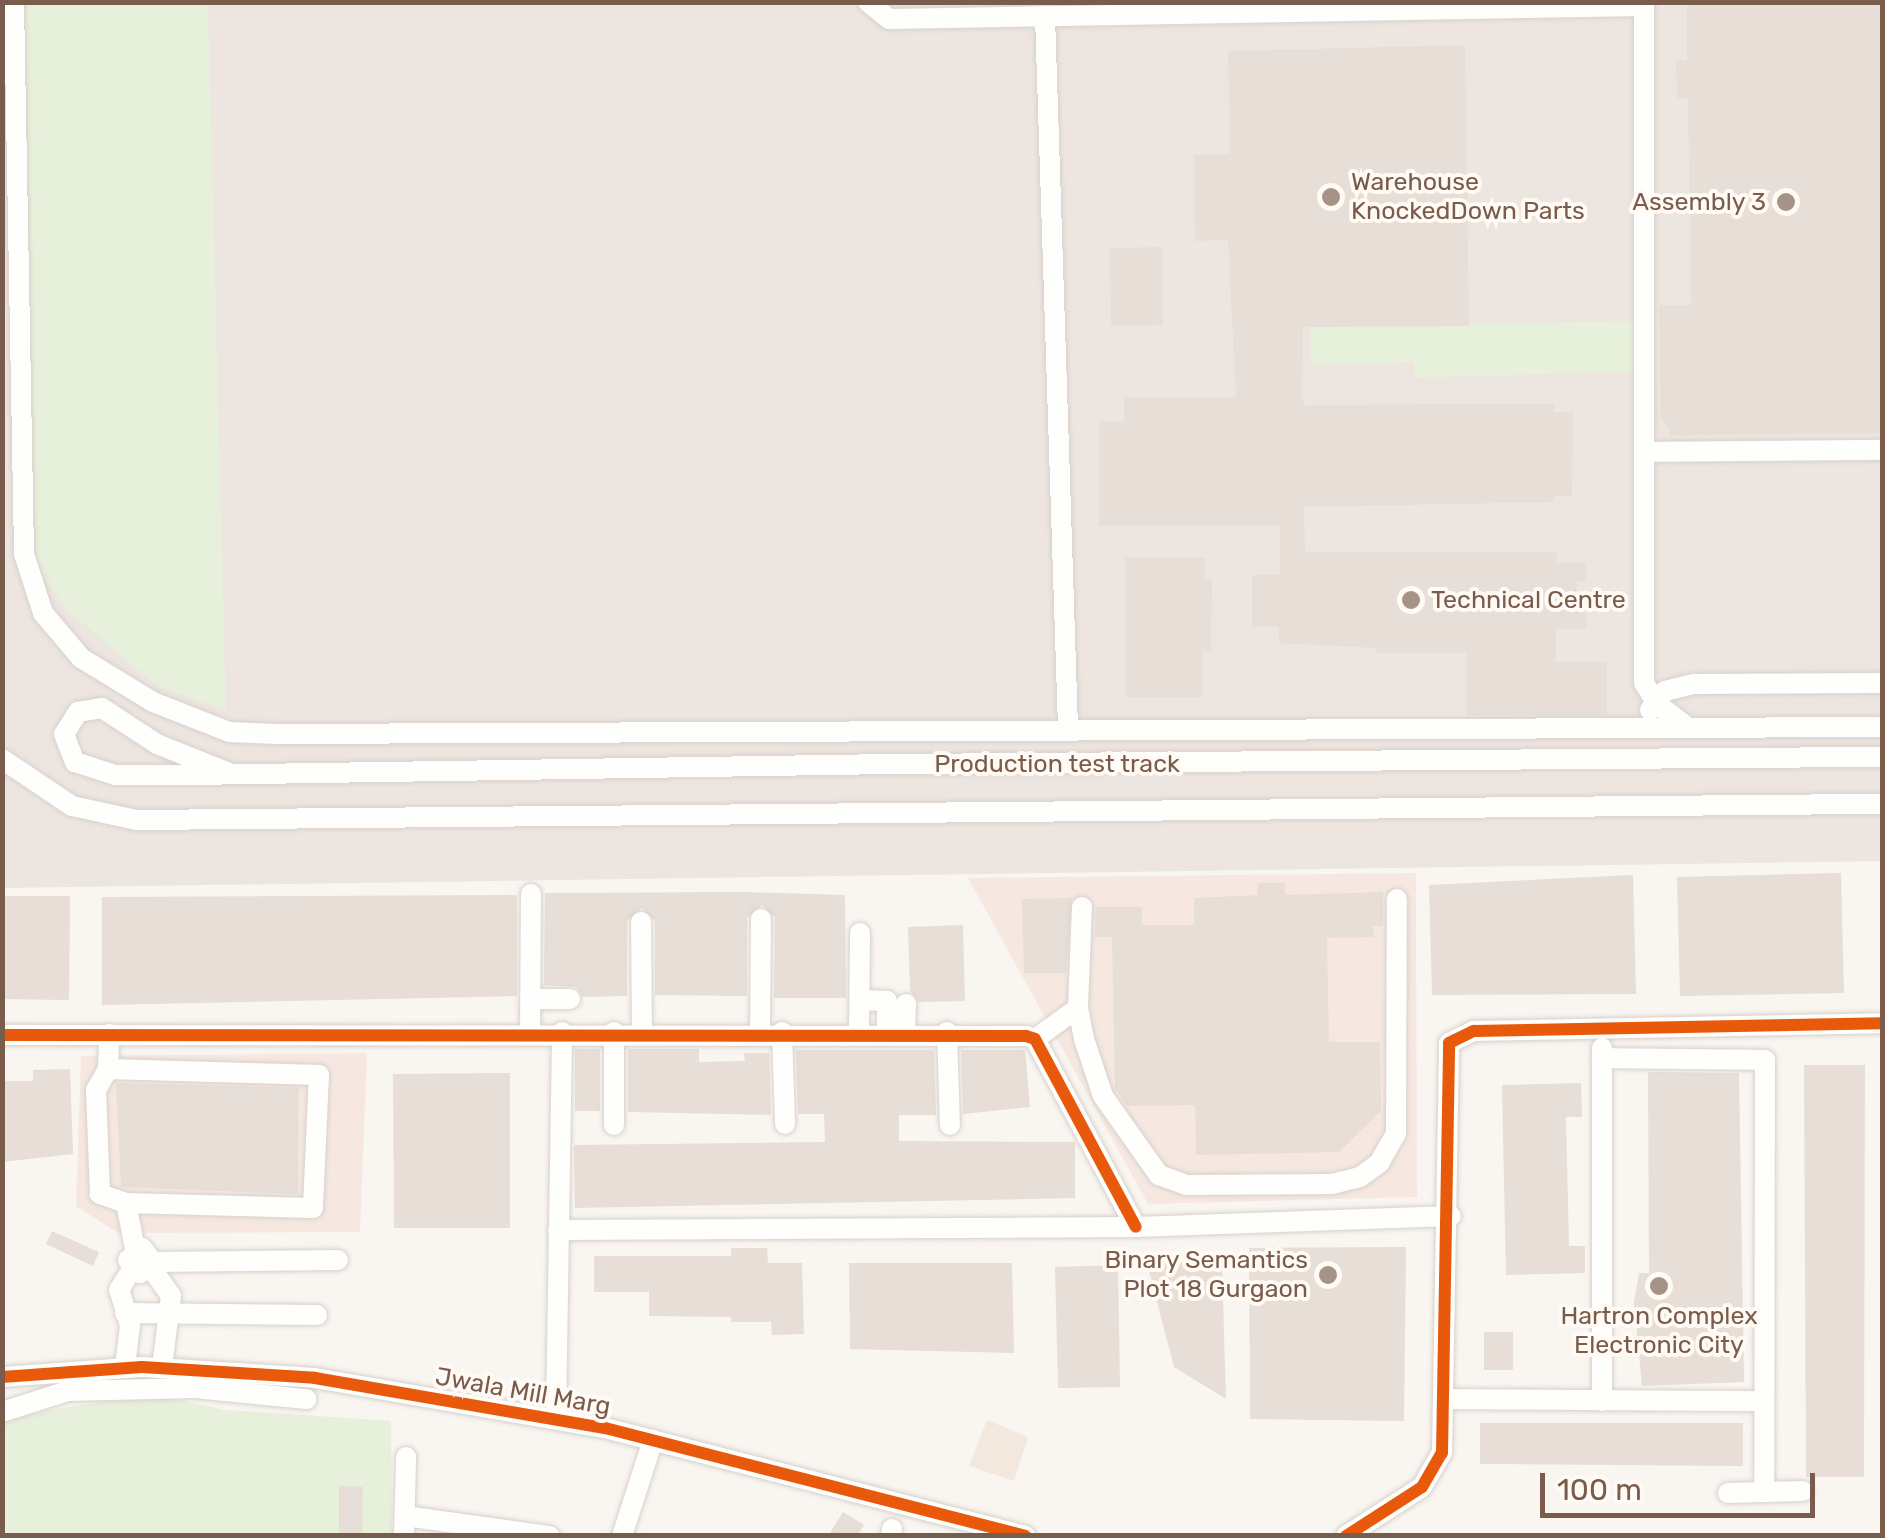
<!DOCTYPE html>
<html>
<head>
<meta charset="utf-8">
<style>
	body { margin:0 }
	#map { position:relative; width:1885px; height:1538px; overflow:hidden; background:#f9f5f0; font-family:Rubik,sans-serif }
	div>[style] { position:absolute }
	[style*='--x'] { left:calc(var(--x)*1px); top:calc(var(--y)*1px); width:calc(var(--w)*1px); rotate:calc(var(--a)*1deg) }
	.residential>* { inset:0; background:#f2e8de }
	.commercial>* { inset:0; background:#f6e8e1 }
	.industrial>* { inset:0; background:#ede5e0 }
	.green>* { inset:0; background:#e7f0db }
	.building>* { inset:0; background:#e6ded7 }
	.roads { filter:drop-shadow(0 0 2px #d7d1cb) drop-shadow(0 0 2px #d7d1cb) }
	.minor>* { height:20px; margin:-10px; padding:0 10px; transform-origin:10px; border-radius:10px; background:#fefefd }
	.cycleway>* { height:12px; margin:-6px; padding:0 6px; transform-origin:6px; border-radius:6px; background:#e8590c }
	.dots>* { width:28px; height:28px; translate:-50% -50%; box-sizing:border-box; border:5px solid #fffaf3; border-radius:50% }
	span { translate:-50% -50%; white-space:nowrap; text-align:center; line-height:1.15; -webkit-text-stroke:8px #fffaf3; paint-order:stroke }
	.poi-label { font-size:25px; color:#7a5c4d }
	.left { translate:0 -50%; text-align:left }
	.right { translate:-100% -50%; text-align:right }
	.street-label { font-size:25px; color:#7a5c4d }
	.frame { position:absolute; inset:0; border:5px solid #7a5c4d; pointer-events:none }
	.scale { position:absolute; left:1540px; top:1473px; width:275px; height:45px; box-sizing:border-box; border:5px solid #7a5c4d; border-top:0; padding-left:12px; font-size:30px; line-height:35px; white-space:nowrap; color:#7a5c4d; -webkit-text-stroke:8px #fffaf3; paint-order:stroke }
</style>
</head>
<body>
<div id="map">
	<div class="residential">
		<i style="clip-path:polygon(987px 1420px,1028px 1437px,1014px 1481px,969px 1466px)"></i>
	</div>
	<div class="commercial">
		<i style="clip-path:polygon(1416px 873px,1417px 1197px,1148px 1204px,968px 878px)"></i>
		<i style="clip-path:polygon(367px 1053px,360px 1232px,118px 1233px,76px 1206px,81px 1056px)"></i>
	</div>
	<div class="industrial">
		<i style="clip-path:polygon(2px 3px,1882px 3px,1882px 861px,3px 888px)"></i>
	</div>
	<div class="green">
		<i style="clip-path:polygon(25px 3px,208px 3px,226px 711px,156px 685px,66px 609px,35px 562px)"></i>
		<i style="clip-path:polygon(1634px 321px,1636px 371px,1415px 378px,1414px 362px,1311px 365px,1310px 327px)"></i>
		<i style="clip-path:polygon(150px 1394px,226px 1410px,391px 1421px,392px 1535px,3px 1536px,3px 1418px)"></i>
	</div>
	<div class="building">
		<i style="clip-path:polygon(1687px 2px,1882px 2px,1882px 433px,1671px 435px,1661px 415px,1659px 305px,1691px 305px,1688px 98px,1677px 98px,1676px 60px,1687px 60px)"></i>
		<i style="clip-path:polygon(1465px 45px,1469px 326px,1303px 327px,1302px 397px,1304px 405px,1554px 404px,1554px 412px,1573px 412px,1572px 496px,1554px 496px,1554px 502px,1304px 507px,1305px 552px,1557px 552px,1557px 562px,1586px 562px,1586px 582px,1577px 581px,1576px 612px,1586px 612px,1586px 629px,1556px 629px,1556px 662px,1607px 662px,1607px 714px,1466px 715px,1466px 653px,1376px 653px,1376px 648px,1279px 643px,1279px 627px,1252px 627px,1252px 575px,1280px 575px,1280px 526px,1099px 526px,1099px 421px,1124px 422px,1124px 397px,1236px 397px,1228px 240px,1195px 241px,1194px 155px,1230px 154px,1228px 51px)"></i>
		<i style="clip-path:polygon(1163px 247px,1163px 325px,1111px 326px,1110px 248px)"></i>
		<i style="clip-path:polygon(1125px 557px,1205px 558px,1205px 579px,1212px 579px,1211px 651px,1203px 651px,1202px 697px,1125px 697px)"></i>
		<i style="clip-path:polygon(1841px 873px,1844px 993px,1680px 996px,1677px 877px)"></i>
		<i style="clip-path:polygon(1633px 875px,1636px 994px,1432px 995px,1429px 885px)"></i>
		<i style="clip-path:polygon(1258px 883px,1285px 883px,1285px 895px,1383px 892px,1383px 926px,1373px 926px,1374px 937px,1327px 938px,1329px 1042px,1380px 1042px,1381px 1111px,1339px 1152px,1196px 1155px,1195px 1105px,1127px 1106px,1115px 1088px,1112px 937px,1095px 937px,1096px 907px,1142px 907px,1142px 925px,1194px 925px,1194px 898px,1258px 895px)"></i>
		<i style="clip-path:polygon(742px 892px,845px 895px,846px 998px,774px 998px,775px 918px,762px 905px,747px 918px,747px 996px,655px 995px,655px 921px,642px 908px,627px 921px,627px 996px,583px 997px,576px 987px,544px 985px,545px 893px)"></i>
		<i style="clip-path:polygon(517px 895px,517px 996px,102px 1005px,102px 897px)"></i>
		<i style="clip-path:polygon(2px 896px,70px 896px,69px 1000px,2px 999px)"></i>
		<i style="clip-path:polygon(1072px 898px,1066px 973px,1024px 973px,1022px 899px)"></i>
		<i style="clip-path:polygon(963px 925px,965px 1001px,919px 1002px,910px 991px,908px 927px)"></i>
		<i style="clip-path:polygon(575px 1049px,600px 1049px,600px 1111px,575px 1111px)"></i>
		<i style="clip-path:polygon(628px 1049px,699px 1049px,699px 1062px,745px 1061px,744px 1053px,769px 1053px,771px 1115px,628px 1112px)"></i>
		<i style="clip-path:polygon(796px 1050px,934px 1050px,936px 1115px,899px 1115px,899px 1141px,1075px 1142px,1075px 1198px,575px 1208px,574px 1145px,825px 1142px,824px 1114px,798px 1114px)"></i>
		<i style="clip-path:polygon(961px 1050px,1025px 1050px,1030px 1107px,963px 1114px)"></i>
		<i style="clip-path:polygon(1804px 1065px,1865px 1065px,1864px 1477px,1806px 1477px)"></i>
		<i style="clip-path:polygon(70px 1069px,73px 1154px,2px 1162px,2px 1081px,33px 1081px,33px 1070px)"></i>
		<i style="clip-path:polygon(1648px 1072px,1739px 1073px,1744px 1382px,1642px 1386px,1634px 1302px,1639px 1273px,1649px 1273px)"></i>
		<i style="clip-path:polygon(510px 1073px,510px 1228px,394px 1228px,393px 1074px)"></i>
		<i style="clip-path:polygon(116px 1083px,299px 1088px,298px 1194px,121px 1187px)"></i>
		<i style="clip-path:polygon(1581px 1083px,1582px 1117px,1566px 1117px,1569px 1246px,1585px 1246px,1585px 1273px,1506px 1275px,1502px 1085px)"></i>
		<i style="clip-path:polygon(52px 1231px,99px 1252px,93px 1266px,46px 1244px)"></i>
		<i style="clip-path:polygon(1406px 1247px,1404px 1421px,1250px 1419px,1249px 1248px)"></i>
		<i style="clip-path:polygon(731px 1248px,767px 1248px,768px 1263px,802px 1263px,804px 1334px,772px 1335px,771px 1322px,731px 1322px,731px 1317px,649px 1316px,649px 1292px,594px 1292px,594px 1256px,731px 1256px)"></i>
		<i style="clip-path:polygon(1222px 1261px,1224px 1333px,1226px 1399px,1174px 1367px,1147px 1263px)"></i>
		<i style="clip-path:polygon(849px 1263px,1012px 1263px,1014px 1353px,850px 1349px)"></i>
		<i style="clip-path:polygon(1118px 1265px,1120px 1387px,1058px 1388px,1055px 1267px)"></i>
		<i style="clip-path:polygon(1484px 1332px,1513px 1332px,1513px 1370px,1484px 1370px)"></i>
		<i style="clip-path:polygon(1480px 1423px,1743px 1423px,1743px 1466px,1480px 1464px)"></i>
		<i style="clip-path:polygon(339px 1486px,363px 1487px,362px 1536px,339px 1536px)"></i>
		<i style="clip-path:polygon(843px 1512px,864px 1525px,857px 1536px,828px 1536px)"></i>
	</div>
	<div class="roads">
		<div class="minor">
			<i style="--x:14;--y:2;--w:552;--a:88.96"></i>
			<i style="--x:24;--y:554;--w:62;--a:72.1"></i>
			<i style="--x:43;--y:613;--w:59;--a:49.8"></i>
			<i style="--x:81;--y:658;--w:84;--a:31.4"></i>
			<i style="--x:153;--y:702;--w:82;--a:21.5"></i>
			<i style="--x:229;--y:732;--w:48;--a:2.4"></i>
			<i style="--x:277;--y:734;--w:1605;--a:-0.25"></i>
			<i style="--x:868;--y:2;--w:27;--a:39"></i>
			<i style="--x:889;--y:19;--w:755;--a:-0.99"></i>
			<i style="--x:1644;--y:2;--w:681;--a:90"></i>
			<i style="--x:1644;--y:683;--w:25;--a:58"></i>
			<i style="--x:1657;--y:704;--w:34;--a:37"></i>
			<i style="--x:1045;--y:16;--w:713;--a:88.15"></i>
			<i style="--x:1645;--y:452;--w:237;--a:-0.5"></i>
			<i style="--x:1650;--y:710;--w:24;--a:-52"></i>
			<i style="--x:1665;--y:691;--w:30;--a:-14"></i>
			<i style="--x:1694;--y:684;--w:188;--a:-0.3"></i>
			<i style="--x:2;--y:759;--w:84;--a:33.9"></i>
			<i style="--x:72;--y:806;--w:66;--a:12.3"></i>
			<i style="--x:136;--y:820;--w:1746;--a:-0.53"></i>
			<i style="--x:232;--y:774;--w:81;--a:-158.2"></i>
			<i style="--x:157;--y:744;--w:66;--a:-146.8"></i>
			<i style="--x:102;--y:708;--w:24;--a:171"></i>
			<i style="--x:78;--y:712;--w:26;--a:122"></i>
			<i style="--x:64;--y:734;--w:30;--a:69"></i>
			<i style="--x:75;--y:762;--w:42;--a:18"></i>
			<i style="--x:115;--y:775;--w:76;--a:0"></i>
			<i style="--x:191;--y:775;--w:702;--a:-0.9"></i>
			<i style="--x:893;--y:764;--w:989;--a:-0.41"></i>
			<i style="--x:1082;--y:907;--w:101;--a:92.3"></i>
			<i style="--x:1078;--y:1008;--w:32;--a:79"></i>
			<i style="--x:1084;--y:1039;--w:60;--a:71.6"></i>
			<i style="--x:1103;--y:1096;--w:97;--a:54.7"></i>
			<i style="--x:1159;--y:1175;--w:29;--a:20"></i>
			<i style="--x:1186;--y:1185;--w:146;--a:-0.4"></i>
			<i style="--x:1332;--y:1184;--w:29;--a:-14"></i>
			<i style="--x:1360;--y:1177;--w:24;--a:-36"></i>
			<i style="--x:1379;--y:1163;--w:34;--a:-60"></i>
			<i style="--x:1396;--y:1133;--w:234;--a:-89.8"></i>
			<i style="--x:641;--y:922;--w:110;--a:89.5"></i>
			<i style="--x:531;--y:999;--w:39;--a:0"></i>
			<i style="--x:860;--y:1000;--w:27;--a:2"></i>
			<i style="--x:887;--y:1001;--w:31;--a:90"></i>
			<i style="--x:614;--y:1032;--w:93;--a:90"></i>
			<i style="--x:760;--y:1032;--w:113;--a:-89.5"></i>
			<i style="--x:782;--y:1032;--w:92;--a:88.1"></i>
			<i style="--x:859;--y:1032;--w:99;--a:-89.4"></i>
			<i style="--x:947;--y:1032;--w:93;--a:88.2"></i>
			<i style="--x:530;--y:1033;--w:139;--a:-89.6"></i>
			<i style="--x:905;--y:1033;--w:29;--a:-88"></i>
			<i style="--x:2;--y:1035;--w:1024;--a:0.06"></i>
			<i style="--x:1026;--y:1036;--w:9;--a:18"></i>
			<i style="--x:1035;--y:1039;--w:213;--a:61.8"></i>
			<i style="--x:1035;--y:1039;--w:53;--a:-35.8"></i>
			<i style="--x:1602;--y:1058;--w:163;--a:0.7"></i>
			<i style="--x:1765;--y:1060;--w:432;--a:90.1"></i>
			<i style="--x:108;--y:1069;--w:211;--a:1.6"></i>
			<i style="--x:319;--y:1075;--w:133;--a:92.6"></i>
			<i style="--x:313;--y:1208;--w:187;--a:-178.5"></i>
			<i style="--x:126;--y:1203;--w:28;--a:-161"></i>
			<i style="--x:100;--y:1194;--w:104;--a:-92.2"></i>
			<i style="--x:96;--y:1090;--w:24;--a:-60"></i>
			<i style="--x:108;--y:1069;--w:35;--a:-88"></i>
			<i style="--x:126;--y:1203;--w:47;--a:78.9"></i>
			<i style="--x:558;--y:1230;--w:578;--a:-0.3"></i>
			<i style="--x:1136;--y:1227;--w:315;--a:-2"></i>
			<i style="--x:153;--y:1262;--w:18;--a:-128"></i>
			<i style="--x:142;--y:1248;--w:18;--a:139"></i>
			<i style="--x:128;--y:1260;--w:18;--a:47"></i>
			<i style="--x:140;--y:1273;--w:17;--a:-40"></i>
			<i style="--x:153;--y:1262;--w:185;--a:-0.6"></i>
			<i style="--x:151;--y:1268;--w:34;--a:54"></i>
			<i style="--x:171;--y:1296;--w:72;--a:97.2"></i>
			<i style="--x:125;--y:1313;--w:192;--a:0.6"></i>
			<i style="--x:125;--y:1367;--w:42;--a:-83.2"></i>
			<i style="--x:130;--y:1325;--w:37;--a:-107"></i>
			<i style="--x:119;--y:1290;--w:25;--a:-58"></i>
			<i style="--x:2;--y:1377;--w:140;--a:-4.1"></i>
			<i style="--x:142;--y:1367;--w:173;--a:3.6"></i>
			<i style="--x:315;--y:1378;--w:294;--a:9.8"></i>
			<i style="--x:605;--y:1428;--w:434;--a:14.4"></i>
			<i style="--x:1446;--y:1399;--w:317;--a:0.4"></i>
			<i style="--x:1602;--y:1401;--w:353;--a:-90"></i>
			<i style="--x:2;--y:1412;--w:69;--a:-17.7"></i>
			<i style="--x:68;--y:1391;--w:127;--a:-1.4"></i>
			<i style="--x:195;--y:1388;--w:112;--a:5.7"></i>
			<i style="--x:556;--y:1418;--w:386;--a:-89.1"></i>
			<i style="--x:1728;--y:1493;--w:75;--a:-1.5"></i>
			<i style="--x:405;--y:1516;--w:146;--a:7.9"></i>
			<i style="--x:404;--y:1536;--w:79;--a:-88.5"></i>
			<i style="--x:622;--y:1536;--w:101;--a:-72.1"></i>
			<i style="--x:891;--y:1536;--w:7;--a:-82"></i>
			<i style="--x:1346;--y:1536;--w:90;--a:-32.8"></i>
			<i style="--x:1422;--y:1487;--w:39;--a:-60"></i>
			<i style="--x:1442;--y:1453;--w:410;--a:-89"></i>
			<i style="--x:1449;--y:1043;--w:28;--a:-26"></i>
			<i style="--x:1474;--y:1031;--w:408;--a:-1.1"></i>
		</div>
	</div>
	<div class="cycleway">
		<i style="--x:2;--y:1035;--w:1024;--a:0.06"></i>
		<i style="--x:1026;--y:1036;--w:9;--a:18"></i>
		<i style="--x:1035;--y:1039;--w:213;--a:61.8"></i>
		<i style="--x:2;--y:1377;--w:140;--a:-4.1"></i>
		<i style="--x:142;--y:1367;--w:173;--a:3.6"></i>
		<i style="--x:315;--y:1378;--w:294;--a:9.8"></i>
		<i style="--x:605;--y:1428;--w:434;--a:14.4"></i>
		<i style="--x:1346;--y:1536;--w:90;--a:-32.8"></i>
		<i style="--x:1422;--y:1487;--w:39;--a:-60"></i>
		<i style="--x:1442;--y:1453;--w:410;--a:-89"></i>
		<i style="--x:1449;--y:1043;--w:28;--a:-26"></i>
		<i style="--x:1474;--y:1031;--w:408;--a:-1.1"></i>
	</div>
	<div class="dots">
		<i style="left:1331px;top:197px;background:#a69286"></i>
		<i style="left:1786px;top:202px;background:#a69286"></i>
		<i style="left:1411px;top:600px;background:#a69286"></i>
		<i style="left:1328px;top:1275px;background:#a69286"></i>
		<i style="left:1659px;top:1286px;background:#a69286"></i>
	</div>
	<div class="poi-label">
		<span class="left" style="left:1351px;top:197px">Warehouse<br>KnockedDown Parts</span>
		<span class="right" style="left:1766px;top:202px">Assembly 3</span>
		<span class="left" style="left:1431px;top:600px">Technical Centre</span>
		<span class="right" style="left:1308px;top:1275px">Binary Semantics<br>Plot 18 Gurgaon</span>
		<span style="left:1659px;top:1331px">Hartron Complex<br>Electronic City</span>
	</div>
	<div class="street-label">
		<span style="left:1057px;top:764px">Production test track</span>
		<span style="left:523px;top:1392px;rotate:10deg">Jwala Mill Marg</span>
	</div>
	<div class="frame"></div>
	<div class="scale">100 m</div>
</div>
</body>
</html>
